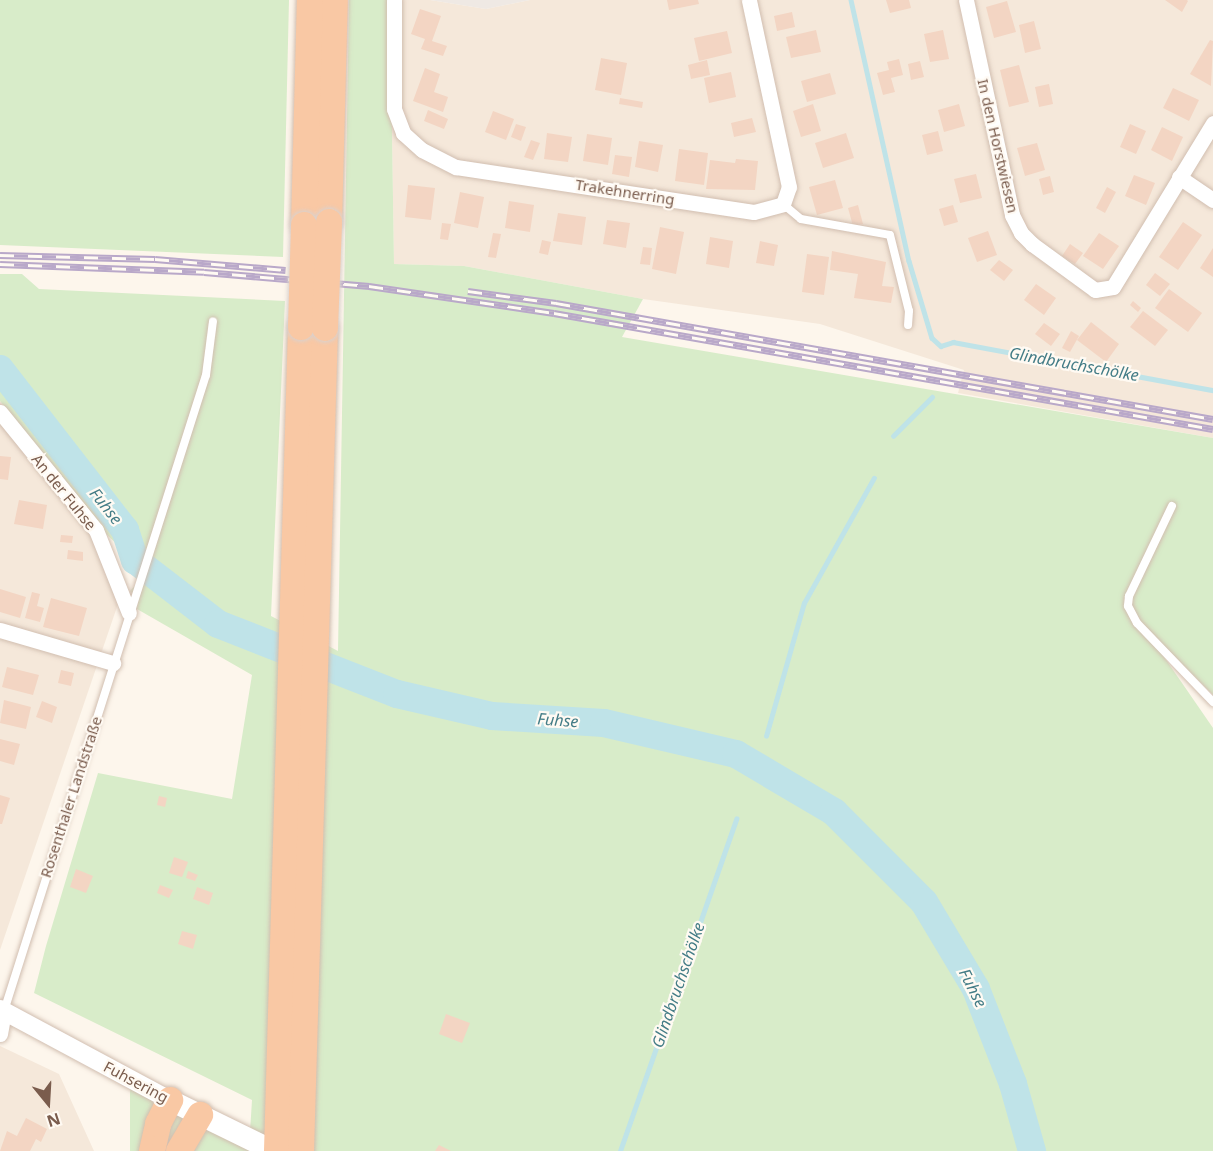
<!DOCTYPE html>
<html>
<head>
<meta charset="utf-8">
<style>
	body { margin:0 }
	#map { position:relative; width:1213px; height:1151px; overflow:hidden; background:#fdf6ec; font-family:"Noto Sans",sans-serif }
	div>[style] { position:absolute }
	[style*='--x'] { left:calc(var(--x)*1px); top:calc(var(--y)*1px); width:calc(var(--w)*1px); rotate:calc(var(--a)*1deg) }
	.residential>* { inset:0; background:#f5e8da }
	.industrial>* { inset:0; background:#efe9e4 }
	.green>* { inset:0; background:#d8ecc9 }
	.stream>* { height:4.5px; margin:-2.25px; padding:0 2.25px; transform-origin:2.25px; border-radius:2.25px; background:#bfe3e8 }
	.river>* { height:28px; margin:-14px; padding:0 14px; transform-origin:14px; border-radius:14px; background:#bfe3e8 }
	.building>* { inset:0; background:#f3d5c3 }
	.roads { filter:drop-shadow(0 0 2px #d1beb0) drop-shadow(0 0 2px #d1beb0) }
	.service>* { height:8px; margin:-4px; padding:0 4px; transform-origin:4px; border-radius:4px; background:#fff }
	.minor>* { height:15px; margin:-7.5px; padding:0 7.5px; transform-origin:7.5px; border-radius:7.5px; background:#fff }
	.tertiary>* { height:18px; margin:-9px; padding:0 9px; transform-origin:9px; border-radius:9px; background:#fff }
	.secondary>* { height:21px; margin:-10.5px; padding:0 10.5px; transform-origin:10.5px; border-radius:10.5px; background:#fff }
	.trunk>* { height:26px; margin:-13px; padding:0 13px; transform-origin:13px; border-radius:13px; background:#f9c8a4 }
	.rail>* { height:7px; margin-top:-3.5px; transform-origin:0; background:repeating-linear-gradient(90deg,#fffaf3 0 14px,#b9a8c9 0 28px); box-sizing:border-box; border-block:2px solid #b9a8c9 }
	.bridges { filter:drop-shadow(0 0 2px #dad1cd) drop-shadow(0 0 2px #dad1cd) }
	.trunk-bridge>* { height:26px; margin:-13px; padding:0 13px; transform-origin:13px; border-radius:13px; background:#f9c8a4 }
	span { translate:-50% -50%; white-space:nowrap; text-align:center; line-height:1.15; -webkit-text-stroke:4.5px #fffaf3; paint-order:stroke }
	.street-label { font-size:15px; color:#7a5c4d }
	.water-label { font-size:16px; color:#437c86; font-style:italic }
	.north { position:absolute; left:18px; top:1073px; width:60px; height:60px; -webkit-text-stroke:4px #fffaf3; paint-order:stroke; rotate:162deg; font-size:16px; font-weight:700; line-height:24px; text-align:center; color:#7a5c4d }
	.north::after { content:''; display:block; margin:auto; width:21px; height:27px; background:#7a5c4d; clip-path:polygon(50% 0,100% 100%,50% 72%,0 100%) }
</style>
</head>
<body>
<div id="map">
	<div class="residential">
		<i style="clip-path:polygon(390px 0,430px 0,486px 9px,530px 0,1213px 0,1213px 438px,958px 393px,964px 370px,820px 324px,643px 299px,464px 266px,394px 264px)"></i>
		<i style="clip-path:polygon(0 401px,101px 529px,119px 601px,0 950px)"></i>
		<i style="clip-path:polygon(0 1046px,59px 1074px,94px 1151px,0 1151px)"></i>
	</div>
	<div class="industrial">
		<i style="clip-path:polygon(430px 0,530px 0,486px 9px)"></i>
	</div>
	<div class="green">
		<i style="clip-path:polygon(0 0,289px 0,283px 257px,0 245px)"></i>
		<i style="clip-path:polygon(349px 0,390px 0,394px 264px,464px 266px,643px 299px,622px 337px,1213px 438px,1213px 695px,1140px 622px,1213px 728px,1213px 1151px,130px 1151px,130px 1079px,250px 1132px,252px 1100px,34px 993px,46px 946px,98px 773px,232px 799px,252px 675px,137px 609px,138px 600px,130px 591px,147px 573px,101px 529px,0 401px,0 274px,22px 274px,39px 289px,285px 301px,271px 616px,338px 651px)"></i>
	</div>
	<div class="stream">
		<i style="--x:851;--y:0;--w:267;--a:77.5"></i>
		<i style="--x:909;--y:261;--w:80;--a:73.4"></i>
		<i style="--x:932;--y:338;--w:12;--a:42"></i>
		<i style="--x:941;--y:346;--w:13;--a:-18"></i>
		<i style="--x:953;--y:342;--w:264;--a:10.5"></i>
		<i style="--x:893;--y:436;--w:55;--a:-45"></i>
		<i style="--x:766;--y:736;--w:138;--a:-74.1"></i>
		<i style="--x:804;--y:603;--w:143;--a:-60.8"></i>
		<i style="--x:620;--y:1151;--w:352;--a:-70.7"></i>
	</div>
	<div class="river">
		<i style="--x:0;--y:369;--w:204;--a:52.2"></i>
		<i style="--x:125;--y:530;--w:32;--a:72"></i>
		<i style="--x:135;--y:560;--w:105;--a:37.6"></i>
		<i style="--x:218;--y:624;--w:192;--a:21.4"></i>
		<i style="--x:397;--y:694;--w:98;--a:13"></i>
		<i style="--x:492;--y:716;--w:112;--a:3.6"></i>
		<i style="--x:604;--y:723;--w:136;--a:13.2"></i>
		<i style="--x:736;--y:754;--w:114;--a:30.6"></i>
		<i style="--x:834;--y:812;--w:127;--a:45"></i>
		<i style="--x:924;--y:902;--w:101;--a:59.1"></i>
		<i style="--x:976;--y:989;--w:102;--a:68.7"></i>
		<i style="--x:1013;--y:1084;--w:70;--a:74.2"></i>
	</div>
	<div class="building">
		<i style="clip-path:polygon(667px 0,698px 0,699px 4px,669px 10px)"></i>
		<i style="clip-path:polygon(886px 0,909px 0,911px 8px,890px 13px)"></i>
		<i style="clip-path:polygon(1165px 0,1187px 0,1188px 1px,1182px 12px)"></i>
		<i style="clip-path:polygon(1007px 1px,1016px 32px,994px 38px,986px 7px)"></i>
		<i style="clip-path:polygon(420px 9px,441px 16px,432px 41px,447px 46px,443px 56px,421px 49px,425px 39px,411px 34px)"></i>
		<i style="clip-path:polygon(792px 12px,795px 27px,777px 31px,774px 16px)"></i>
		<i style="clip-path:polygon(1034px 21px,1041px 49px,1025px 53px,1019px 25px)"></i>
		<i style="clip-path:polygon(816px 30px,821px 52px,791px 58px,786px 37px)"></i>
		<i style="clip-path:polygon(943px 30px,949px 59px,930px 62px,924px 34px)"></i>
		<i style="clip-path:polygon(727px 31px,732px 53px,699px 61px,694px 38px)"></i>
		<i style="clip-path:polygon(1210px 40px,1213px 41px,1211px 86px,1190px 74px)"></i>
		<i style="clip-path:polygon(601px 58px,627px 63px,621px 95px,595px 90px)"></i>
		<i style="clip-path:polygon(899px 59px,903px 75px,891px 78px,895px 92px,883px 95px,877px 73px,889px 70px,887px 62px)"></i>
		<i style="clip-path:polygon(707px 60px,710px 75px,691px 79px,688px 65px)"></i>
		<i style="clip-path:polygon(920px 61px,924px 77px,911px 80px,908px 64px)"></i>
		<i style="clip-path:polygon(1019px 65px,1029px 102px,1009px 107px,1000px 70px)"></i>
		<i style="clip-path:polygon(425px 68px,440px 74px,434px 92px,448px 97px,443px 112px,413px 101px)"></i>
		<i style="clip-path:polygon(731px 72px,736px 97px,709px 103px,704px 78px)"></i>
		<i style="clip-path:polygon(830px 73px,836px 94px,807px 102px,801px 81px)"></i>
		<i style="clip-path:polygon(1049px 84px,1053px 104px,1039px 107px,1035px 87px)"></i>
		<i style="clip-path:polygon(1173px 88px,1199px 100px,1189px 121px,1163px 108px)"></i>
		<i style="clip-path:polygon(620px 98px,643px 102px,642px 108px,619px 104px)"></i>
		<i style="clip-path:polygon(813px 104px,821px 131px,801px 137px,793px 111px)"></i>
		<i style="clip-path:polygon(959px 104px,965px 126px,944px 132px,938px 110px)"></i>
		<i style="clip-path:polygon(428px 110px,448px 119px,444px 129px,424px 121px)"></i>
		<i style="clip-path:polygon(493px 111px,514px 119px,506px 140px,485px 132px)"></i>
		<i style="clip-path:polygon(752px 118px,756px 132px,734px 137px,731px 123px)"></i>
		<i style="clip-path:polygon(516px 124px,526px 127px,521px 141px,511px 137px)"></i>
		<i style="clip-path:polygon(1130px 124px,1146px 131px,1136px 154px,1120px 147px)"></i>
		<i style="clip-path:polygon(1162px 127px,1183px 137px,1172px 161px,1151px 150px)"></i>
		<i style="clip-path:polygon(938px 131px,943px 151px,927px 155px,922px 135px)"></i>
		<i style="clip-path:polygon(547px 133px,572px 137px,568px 162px,544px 159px)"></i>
		<i style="clip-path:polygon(846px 133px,854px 158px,823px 168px,815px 143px)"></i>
		<i style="clip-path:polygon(587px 134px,612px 138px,608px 165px,583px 161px)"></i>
		<i style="clip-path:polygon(531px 140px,540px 143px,533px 160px,524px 157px)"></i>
		<i style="clip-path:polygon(639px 141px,663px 145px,658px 172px,635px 167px)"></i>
		<i style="clip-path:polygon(1037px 143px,1045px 170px,1025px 176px,1017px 148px)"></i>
		<i style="clip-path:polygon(679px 149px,708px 153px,704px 185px,675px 181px)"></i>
		<i style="clip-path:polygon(615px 155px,632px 157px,629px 177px,612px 174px)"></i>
		<i style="clip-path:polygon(736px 159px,758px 161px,755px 190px,706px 189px,710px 160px,735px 163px)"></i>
		<i style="clip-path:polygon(976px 174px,982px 198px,960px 203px,954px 179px)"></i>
		<i style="clip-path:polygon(1134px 175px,1155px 183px,1146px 205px,1125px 196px)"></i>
		<i style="clip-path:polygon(1050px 176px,1054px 192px,1043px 195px,1039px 179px)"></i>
		<i style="clip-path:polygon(835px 180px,843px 208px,817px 215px,809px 187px)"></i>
		<i style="clip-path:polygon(408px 185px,435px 188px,431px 220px,405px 217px)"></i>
		<i style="clip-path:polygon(1107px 187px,1116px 192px,1105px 213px,1096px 208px)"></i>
		<i style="clip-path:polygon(460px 192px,484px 197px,478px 228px,454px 223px)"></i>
		<i style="clip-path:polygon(509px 201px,534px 205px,530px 232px,505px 228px)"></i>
		<i style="clip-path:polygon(858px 205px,863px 224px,853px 226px,848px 208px)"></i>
		<i style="clip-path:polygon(953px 205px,958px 222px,944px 226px,939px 209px)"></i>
		<i style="clip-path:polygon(558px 213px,586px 217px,582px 245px,553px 241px)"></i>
		<i style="clip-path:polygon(607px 220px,630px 223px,626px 248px,603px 244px)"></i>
		<i style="clip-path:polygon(1183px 222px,1202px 235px,1178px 270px,1159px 257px)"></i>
		<i style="clip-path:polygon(442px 223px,451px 224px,448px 240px,440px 239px)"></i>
		<i style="clip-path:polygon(660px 227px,684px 232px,676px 274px,652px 269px)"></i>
		<i style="clip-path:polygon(988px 231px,997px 255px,977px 262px,968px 238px)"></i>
		<i style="clip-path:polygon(493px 233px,501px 234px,496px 258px,488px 257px)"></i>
		<i style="clip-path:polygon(1099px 233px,1119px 246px,1103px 269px,1083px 256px)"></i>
		<i style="clip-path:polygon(710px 237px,733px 241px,729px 268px,706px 264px)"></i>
		<i style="clip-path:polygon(542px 240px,551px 242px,548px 255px,539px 253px)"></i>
		<i style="clip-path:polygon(760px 241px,778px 245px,774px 266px,756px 263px)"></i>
		<i style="clip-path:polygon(1070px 244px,1083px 253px,1075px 264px,1062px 256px)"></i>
		<i style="clip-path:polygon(643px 247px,652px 248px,650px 265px,640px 264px)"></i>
		<i style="clip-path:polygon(1213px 248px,1213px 277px,1200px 268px)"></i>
		<i style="clip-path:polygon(832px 251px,886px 262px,882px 286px,894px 287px,891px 303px,854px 298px,858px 274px,830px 270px)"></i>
		<i style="clip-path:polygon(807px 254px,829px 257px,824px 295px,802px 292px)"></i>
		<i style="clip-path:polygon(999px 260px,1013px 270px,1004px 281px,990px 270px)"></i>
		<i style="clip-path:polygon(1155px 273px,1170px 284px,1160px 296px,1146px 285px)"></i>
		<i style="clip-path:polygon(1036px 284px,1056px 298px,1044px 315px,1024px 300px)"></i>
		<i style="clip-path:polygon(1169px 289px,1202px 313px,1188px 332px,1155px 308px)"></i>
		<i style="clip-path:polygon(1133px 301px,1141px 308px,1138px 312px,1130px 305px)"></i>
		<i style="clip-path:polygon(1143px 311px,1168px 330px,1155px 346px,1130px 327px)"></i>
		<i style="clip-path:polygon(1091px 322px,1119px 344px,1106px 362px,1077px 340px)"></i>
		<i style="clip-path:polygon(1044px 323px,1060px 334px,1051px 346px,1035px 334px)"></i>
		<i style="clip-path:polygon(1071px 331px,1079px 336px,1070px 352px,1062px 348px)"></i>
		<i style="clip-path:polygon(0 456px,11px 457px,8px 480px,0 479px)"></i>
		<i style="clip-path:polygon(19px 500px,47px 505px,43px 529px,14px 524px)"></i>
		<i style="clip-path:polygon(61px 535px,73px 536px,72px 543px,60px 542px)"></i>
		<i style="clip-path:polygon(68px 550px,83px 552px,83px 561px,67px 559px)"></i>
		<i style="clip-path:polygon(0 589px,26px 597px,20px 618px,0 612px)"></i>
		<i style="clip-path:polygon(32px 592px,40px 594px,37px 606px,44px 608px,40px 622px,25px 618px)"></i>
		<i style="clip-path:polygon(51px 598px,87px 608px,79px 636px,43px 627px)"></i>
		<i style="clip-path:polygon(7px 667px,39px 675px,33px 695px,2px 687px)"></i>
		<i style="clip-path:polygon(61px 670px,74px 673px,71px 686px,58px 683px)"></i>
		<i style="clip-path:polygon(4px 700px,31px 707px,26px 729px,0 723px)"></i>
		<i style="clip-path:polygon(42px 701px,57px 707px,52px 723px,36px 717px)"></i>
		<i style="clip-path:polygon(0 739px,20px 744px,14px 765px,0 761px)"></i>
		<i style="clip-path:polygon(0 795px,10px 798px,2px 824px,0 824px)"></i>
		<i style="clip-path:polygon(159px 796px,167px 798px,165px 807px,157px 805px)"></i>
		<i style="clip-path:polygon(174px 857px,188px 862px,182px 877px,169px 873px)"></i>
		<i style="clip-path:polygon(76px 869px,93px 876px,86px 893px,70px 887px)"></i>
		<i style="clip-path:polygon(188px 871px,198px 875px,195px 881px,186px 878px)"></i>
		<i style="clip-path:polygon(160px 885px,173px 890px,169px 898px,157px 893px)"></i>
		<i style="clip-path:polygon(197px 887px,213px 893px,209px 905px,193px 899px)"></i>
		<i style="clip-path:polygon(182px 931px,197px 935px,193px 949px,178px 944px)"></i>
		<i style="clip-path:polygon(446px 1014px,470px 1023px,462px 1043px,439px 1034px)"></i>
		<i style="clip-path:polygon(26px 1118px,47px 1129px,41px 1142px,36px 1139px,30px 1151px,0 1151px,7px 1131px,17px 1136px)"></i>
		<i style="clip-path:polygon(439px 1145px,451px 1151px,435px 1151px)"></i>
	</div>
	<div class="roads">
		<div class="service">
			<i style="--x:783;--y:204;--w:23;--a:40"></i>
			<i style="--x:801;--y:219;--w:90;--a:10.2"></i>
			<i style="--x:890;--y:235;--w:78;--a:76"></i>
			<i style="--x:909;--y:311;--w:14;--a:94"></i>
			<i style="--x:1172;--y:506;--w:100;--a:115.5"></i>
			<i style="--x:1129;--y:596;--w:10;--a:96"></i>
			<i style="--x:1128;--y:606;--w:19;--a:62"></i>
			<i style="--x:1137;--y:623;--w:110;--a:46.1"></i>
			<i style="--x:4;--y:1011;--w:667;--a:-72.38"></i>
			<i style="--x:206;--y:375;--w:54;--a:-82.6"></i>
		</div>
		<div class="minor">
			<i style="--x:394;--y:0;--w:109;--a:90"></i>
			<i style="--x:394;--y:109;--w:26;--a:69"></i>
			<i style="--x:403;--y:133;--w:25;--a:42"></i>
			<i style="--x:422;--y:150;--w:38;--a:27"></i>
			<i style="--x:456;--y:167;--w:301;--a:8.6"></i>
			<i style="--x:754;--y:212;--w:30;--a:-15"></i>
			<i style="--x:783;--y:204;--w:18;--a:-71"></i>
			<i style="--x:789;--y:187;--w:191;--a:-102.1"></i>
			<i style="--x:966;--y:0;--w:220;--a:77.9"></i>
			<i style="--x:1012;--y:215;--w:20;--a:63"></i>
			<i style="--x:1021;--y:233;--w:16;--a:45"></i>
			<i style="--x:1032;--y:244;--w:78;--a:36.1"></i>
			<i style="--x:1095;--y:290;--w:18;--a:-9"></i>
			<i style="--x:1113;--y:287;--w:192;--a:-58.6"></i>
			<i style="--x:1179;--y:177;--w:41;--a:34.1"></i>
			<i style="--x:0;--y:412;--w:152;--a:50.9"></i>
			<i style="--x:96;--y:530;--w:89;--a:68.3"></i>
			<i style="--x:0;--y:630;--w:118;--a:16.3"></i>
			<i style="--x:0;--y:1034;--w:23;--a:-80"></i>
		</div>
		<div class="tertiary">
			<i style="--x:0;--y:1009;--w:193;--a:28.2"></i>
		</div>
		<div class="secondary">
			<i style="--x:170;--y:1100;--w:116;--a:26.1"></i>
		</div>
		<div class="trunk">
			<i style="--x:329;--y:222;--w:222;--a:-88.5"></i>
			<i style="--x:304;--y:225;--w:225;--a:-88.5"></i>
			<i style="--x:152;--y:1151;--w:28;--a:-77"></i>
			<i style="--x:158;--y:1124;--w:27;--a:-63"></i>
			<i style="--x:179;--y:1151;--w:42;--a:-59.7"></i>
			<i style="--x:277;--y:1151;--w:824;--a:-88.33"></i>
			<i style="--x:301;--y:1151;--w:823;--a:-88.33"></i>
		</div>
	</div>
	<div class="rail">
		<i style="--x:0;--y:255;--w:155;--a:1.5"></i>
		<i style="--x:155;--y:259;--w:131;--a:4.8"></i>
		<i style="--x:0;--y:264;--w:204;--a:2.2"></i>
		<i style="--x:204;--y:272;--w:166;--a:4.8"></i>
		<i style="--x:369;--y:286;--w:187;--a:8.3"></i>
		<i style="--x:554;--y:313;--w:669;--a:9.98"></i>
		<i style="--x:468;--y:291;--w:89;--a:7.8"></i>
		<i style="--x:556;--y:303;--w:667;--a:10.01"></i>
	</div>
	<div class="bridges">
		<div class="trunk-bridge">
			<i style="--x:301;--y:327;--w:102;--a:-88.3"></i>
			<i style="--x:325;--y:328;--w:106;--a:-87.8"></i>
		</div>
	</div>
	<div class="street-label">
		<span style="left:998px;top:146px;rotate:77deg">In den Horstwiesen</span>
		<span style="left:625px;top:192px;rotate:9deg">Trakehnerring</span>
		<span style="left:64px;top:492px;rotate:51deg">An der Fuhse</span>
		<span style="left:71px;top:797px;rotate:-72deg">Rosenthaler Landstraße</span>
		<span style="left:136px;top:1082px;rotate:28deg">Fuhsering</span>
	</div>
	<div class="water-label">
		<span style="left:1074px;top:364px;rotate:10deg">Glindbruchschölke</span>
		<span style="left:106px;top:506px;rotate:52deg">Fuhse</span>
		<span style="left:558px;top:720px;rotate:4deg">Fuhse</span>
		<span style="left:678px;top:985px;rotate:-71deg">Glindbruchschölke</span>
		<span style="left:973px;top:988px;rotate:63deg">Fuhse</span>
	</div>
	<div class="north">N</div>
</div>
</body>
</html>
